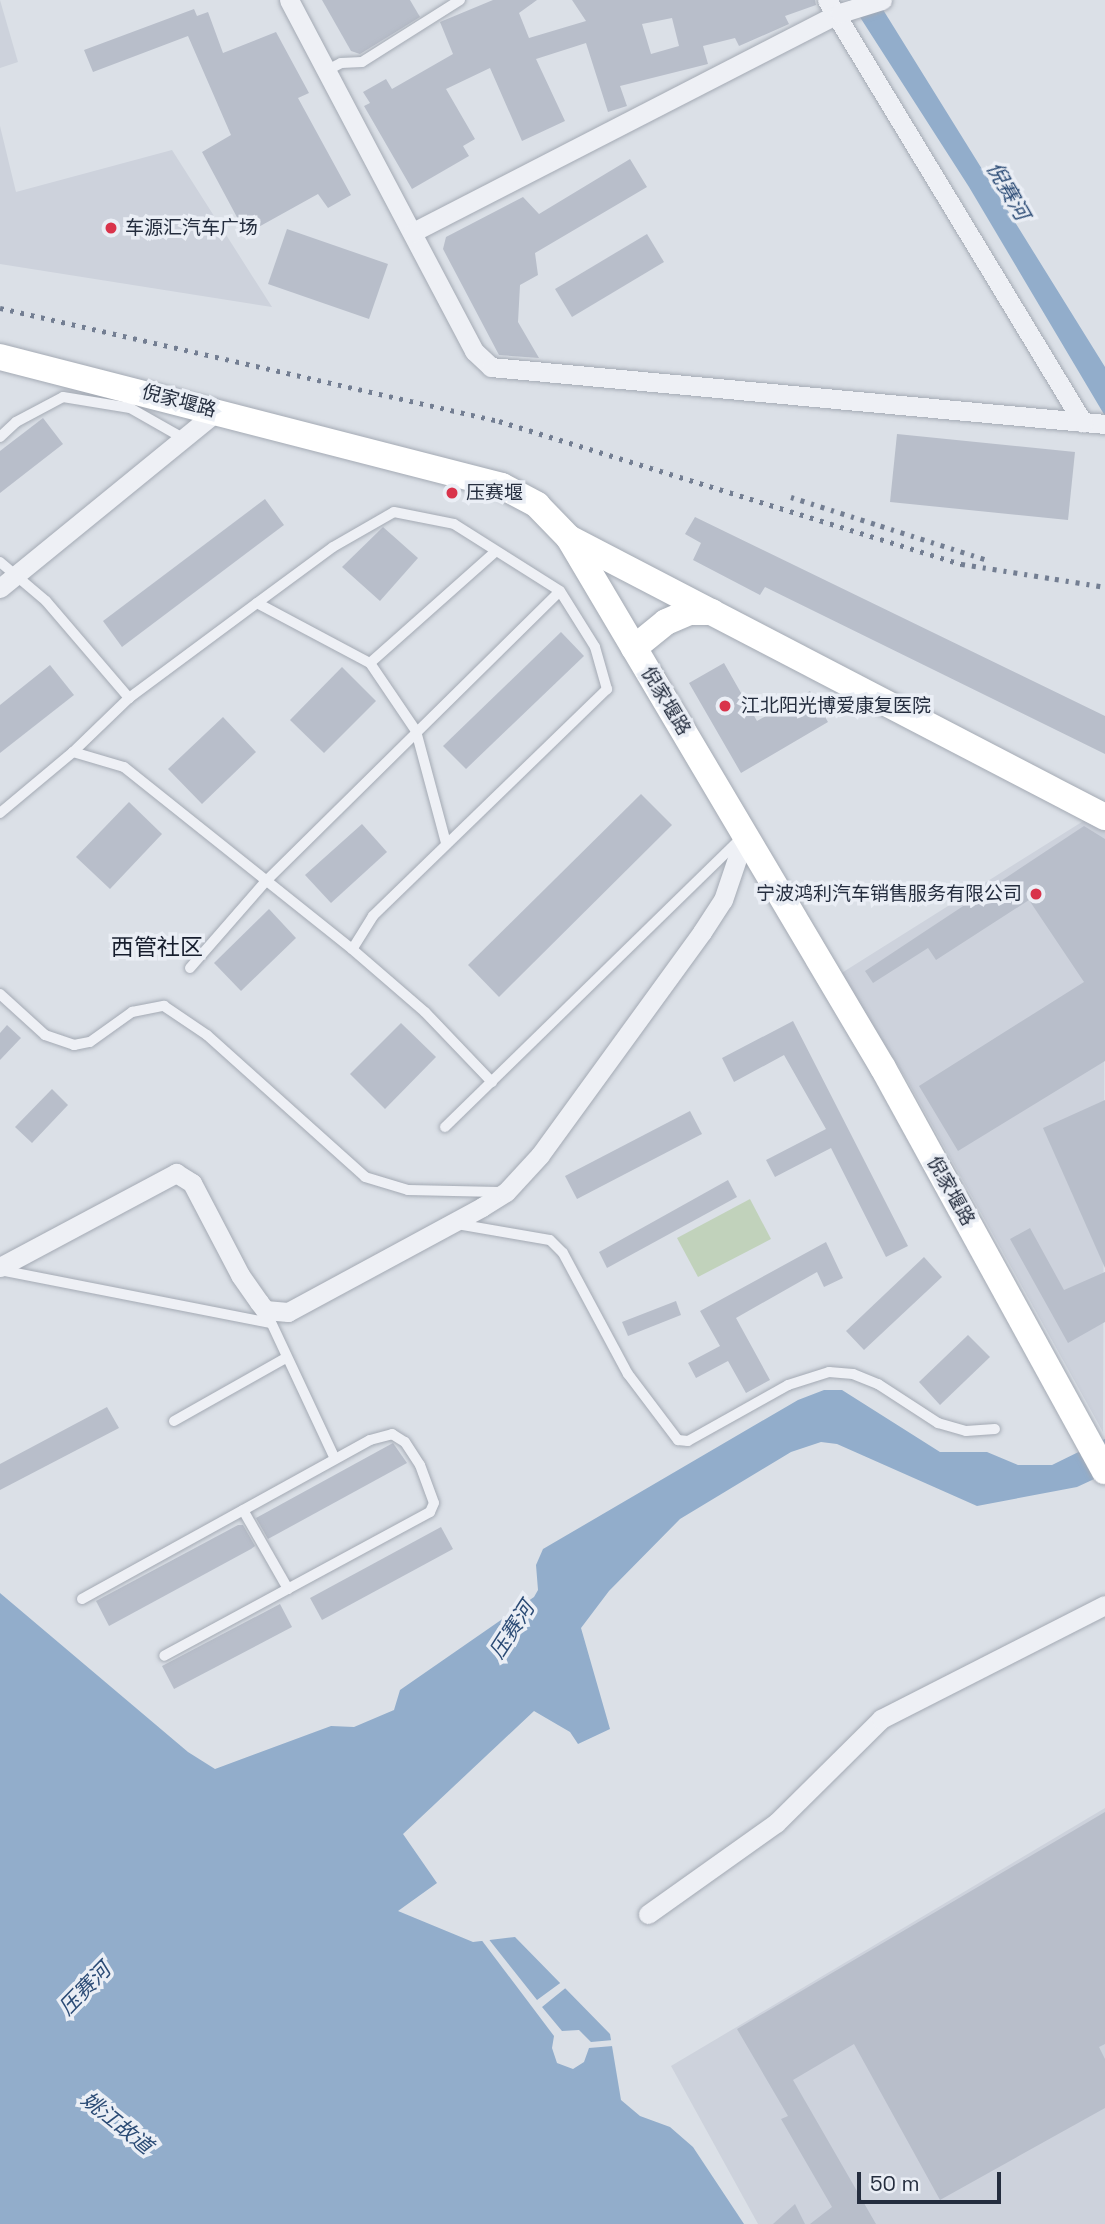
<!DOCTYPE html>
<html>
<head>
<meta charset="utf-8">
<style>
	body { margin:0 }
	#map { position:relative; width:1105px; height:2224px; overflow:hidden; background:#dbe0e7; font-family:"Space Grotesk","Noto Sans SC",sans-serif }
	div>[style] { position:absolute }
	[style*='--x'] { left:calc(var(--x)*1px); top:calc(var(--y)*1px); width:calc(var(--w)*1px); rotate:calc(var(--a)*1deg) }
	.built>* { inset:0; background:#cdd2dc }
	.green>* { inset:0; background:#c1d2bb }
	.water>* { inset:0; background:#92adcb }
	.pier>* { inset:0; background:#dbe0e7 }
	.building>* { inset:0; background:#b8beca }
	.roads { filter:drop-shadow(0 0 2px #a4aab4) drop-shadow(0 0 2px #a4aab4) }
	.lane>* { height:10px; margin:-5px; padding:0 5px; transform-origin:5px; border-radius:5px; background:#eef0f5 }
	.street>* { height:19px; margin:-9.5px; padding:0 9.5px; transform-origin:9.5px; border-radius:9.5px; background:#eef0f5 }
	.secondary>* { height:26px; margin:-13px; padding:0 13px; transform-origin:13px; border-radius:13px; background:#fff }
	.rail>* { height:5px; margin-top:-2.5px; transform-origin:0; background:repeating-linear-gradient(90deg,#737e92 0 3.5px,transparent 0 10.5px) }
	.dots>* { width:19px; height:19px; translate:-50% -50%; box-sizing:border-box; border:4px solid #eaeef5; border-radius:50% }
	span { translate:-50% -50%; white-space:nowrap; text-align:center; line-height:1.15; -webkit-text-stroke:7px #eaeef5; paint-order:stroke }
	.poi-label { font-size:19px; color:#242d3e }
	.left { translate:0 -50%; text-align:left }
	.right { translate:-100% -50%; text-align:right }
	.street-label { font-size:19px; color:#242d3e }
	.water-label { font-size:21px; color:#2b4b75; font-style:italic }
	.quarter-label { font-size:23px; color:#171e2e }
	.scale { position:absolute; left:857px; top:2172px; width:144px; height:32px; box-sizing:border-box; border:4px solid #242d3e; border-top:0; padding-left:9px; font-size:21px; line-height:24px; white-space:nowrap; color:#242d3e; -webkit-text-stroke:5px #eaeef5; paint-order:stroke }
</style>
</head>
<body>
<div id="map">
	<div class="built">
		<i style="clip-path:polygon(0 0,18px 62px,0 68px)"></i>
		<i style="clip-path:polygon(0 126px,16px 192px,172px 150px,272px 307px,0 264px)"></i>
		<i style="clip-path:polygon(1085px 820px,1105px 831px,1103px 1432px,907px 1080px,840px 974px)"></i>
		<i style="clip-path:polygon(1105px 1808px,1105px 2224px,758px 2224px,671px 2066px)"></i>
	</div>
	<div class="green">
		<i style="clip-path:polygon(750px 1199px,771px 1239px,698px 1277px,677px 1238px)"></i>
	</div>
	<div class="water">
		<i style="clip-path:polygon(849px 0,877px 0,1105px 367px,1105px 416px,969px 187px)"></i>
		<i style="clip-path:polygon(842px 1390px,940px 1452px,987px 1452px,1018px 1465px,1052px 1465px,1105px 1439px,1105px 1474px,1077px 1487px,977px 1506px,837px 1444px,821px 1442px,791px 1452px,680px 1519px,609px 1591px,581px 1628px,610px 1729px,578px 1744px,570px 1732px,534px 1711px,403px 1834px,437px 1883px,398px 1911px,473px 1942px,515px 1937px,610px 2034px,621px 2100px,640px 2116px,670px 2127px,693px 2147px,744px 2224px,0 2224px,0 1593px,188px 1752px,215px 1769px,331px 1726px,354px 1727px,394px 1710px,400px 1690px,534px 1597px,538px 1590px,536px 1565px,543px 1549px,798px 1400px,824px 1390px)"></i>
	</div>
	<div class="pier">
		<i style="clip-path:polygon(487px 1937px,537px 2000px,563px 1981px,568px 1986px,542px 2007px,562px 2031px,579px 2030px,591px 2042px,613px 2040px,613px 2046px,589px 2048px,584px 2062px,573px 2069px,557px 2063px,552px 2048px,554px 2036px,480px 1938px)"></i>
	</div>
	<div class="building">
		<i style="clip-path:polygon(322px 0,410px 0,420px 17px,360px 54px,351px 51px)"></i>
		<i style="clip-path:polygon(evenodd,493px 0,537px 0,519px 13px,529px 38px,586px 21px,572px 0,815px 0,816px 5px,785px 16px,789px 24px,739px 46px,735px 38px,703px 46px,708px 64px,620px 86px,627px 106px,608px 112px,586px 43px,536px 59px,565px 121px,522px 141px,490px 68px,446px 89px,475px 139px,463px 146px,469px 156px,412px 189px,364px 106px,370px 103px,363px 92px,386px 79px,392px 89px,453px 54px,440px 22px,493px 0,672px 18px,679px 46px,651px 54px,642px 24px,672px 18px)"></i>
		<i style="clip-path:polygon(194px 9px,197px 16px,208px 12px,223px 53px,276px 32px,309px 93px,298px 98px,351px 195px,328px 208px,318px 194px,246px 234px,202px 152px,231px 135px,188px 36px,93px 72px,84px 50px)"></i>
		<i style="clip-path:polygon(630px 159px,647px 187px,535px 253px,538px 275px,520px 285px,518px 322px,539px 358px,499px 355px,443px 249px,446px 237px,523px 197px,539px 214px)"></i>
		<i style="clip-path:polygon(287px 229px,388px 264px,369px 319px,268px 284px)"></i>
		<i style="clip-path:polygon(647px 234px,664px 262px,572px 317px,555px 289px)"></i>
		<i style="clip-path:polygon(43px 418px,63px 444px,0 493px,0 451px)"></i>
		<i style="clip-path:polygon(897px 434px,1075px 452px,1068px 520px,890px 502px)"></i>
		<i style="clip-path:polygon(265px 499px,284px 525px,122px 647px,103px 621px)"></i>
		<i style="clip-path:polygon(695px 517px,1105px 716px,1105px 754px,765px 587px,760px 595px,693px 560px,701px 543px,685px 534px)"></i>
		<i style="clip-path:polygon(383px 527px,418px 558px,380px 601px,342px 567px)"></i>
		<i style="clip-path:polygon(561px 632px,584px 656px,466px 769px,443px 746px)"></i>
		<i style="clip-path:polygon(724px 663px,757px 721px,810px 691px,828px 722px,741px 773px,689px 683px)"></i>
		<i style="clip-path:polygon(50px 665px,74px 695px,0 753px,0 705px)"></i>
		<i style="clip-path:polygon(342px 667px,376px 701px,324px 753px,290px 720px)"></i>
		<i style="clip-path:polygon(223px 717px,256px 752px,202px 804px,168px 769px)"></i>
		<i style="clip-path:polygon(641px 794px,672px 825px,499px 997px,468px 965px)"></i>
		<i style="clip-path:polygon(129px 802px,162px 834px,110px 889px,76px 857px)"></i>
		<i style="clip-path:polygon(362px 824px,387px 852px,331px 903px,305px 875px)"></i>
		<i style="clip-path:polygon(1084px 826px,1105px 839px,1105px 1061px,958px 1151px,919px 1086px,1084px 982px,1029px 900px,936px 960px,928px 948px,873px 983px,865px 971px)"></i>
		<i style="clip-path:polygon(269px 909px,296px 938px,241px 991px,214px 963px)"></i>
		<i style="clip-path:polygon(793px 1021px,908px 1246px,886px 1257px,831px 1148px,775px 1177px,766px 1160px,826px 1129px,784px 1055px,734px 1082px,722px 1058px)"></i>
		<i style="clip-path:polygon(401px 1023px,436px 1057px,385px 1109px,350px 1074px)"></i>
		<i style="clip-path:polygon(7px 1025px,21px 1038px,0 1060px,0 1033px)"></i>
		<i style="clip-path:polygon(52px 1089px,68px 1105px,32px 1143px,15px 1127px)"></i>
		<i style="clip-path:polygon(1105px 1100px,1105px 1268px,1043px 1128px)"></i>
		<i style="clip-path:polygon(690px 1111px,702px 1134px,577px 1199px,565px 1176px)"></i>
		<i style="clip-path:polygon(728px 1180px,737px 1197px,607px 1268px,599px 1252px)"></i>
		<i style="clip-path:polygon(1030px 1228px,1064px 1290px,1105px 1272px,1105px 1322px,1068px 1343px,1010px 1239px)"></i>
		<i style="clip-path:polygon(826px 1242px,843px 1278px,824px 1287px,817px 1272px,736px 1318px,770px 1380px,746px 1393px,728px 1361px,696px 1378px,688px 1363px,720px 1346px,700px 1311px)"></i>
		<i style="clip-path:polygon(924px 1257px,942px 1277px,864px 1350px,846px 1331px)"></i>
		<i style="clip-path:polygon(676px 1301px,681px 1315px,628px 1336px,622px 1322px)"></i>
		<i style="clip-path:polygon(968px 1335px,990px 1357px,940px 1405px,919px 1382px)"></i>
		<i style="clip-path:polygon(107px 1407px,119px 1428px,0 1490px,0 1464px)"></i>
		<i style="clip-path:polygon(393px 1443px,407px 1463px,268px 1539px,256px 1518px)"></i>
		<i style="clip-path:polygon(238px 1525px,243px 1525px,255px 1546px,251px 1549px,109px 1626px,96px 1601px)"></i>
		<i style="clip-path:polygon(441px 1527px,453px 1549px,322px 1620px,310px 1598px)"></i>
		<i style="clip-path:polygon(280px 1604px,292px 1627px,174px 1689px,162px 1666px)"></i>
		<i style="clip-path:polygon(1105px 1812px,1105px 2044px,1099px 2047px,1105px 2059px,1105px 2108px,940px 2200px,854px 2044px,793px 2080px,876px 2224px,810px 2224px,832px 2207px,781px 2119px,788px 2116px,737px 2029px)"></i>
		<i style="clip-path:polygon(795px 2204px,805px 2224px,773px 2224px)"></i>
	</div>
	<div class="roads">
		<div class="lane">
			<i style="--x:326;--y:71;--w:17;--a:-28"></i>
			<i style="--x:341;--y:63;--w:21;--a:-3"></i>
			<i style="--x:362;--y:62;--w:116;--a:-32.3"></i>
			<i style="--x:0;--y:437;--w:22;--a:-43"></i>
			<i style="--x:16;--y:422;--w:53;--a:-28"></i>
			<i style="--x:63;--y:397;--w:68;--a:9.3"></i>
			<i style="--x:130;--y:408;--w:61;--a:29.5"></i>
			<i style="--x:0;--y:562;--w:60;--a:40.3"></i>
			<i style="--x:46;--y:601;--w:128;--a:49.4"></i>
			<i style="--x:257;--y:603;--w:94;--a:-36.4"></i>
			<i style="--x:333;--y:547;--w:70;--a:-29.8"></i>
			<i style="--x:394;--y:512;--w:61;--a:11.3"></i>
			<i style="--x:454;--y:524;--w:125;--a:32.3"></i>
			<i style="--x:560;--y:591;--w:66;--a:58"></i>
			<i style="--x:595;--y:647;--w:44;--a:74.1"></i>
			<i style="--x:607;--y:689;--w:326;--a:135.9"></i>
			<i style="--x:373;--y:916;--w:39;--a:122"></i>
			<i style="--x:370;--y:663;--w:166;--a:-41.6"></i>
			<i style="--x:73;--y:752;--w:53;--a:16.4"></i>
			<i style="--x:124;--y:767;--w:292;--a:38.6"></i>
			<i style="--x:352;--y:949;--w:96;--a:40.8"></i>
			<i style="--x:425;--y:1012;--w:97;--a:46.3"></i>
			<i style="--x:0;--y:813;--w:95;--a:-39.9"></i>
			<i style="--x:73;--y:752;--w:78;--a:-44"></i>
			<i style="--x:129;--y:698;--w:159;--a:-36.6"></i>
			<i style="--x:257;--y:603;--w:128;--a:28"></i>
			<i style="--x:370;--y:663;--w:82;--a:55.9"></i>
			<i style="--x:416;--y:731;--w:116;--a:75"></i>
			<i style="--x:190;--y:968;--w:114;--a:-48.9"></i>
			<i style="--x:265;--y:882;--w:414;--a:-44.6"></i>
			<i style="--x:0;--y:994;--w:61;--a:42.3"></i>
			<i style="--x:45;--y:1035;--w:31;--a:19"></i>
			<i style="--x:74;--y:1045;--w:16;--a:-11"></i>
			<i style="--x:90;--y:1042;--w:52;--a:-35.5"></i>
			<i style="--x:132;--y:1012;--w:33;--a:-11"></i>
			<i style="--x:164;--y:1006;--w:52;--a:34"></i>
			<i style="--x:207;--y:1035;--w:212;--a:41.9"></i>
			<i style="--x:365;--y:1177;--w:45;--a:16.8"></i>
			<i style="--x:408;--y:1190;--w:91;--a:1.3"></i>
			<i style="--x:445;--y:1127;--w:411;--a:-44.3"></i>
			<i style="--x:457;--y:1224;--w:94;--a:9.8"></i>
			<i style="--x:550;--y:1240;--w:18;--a:45"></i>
			<i style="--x:563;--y:1253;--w:137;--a:61.8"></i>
			<i style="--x:628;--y:1374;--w:83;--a:52.9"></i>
			<i style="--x:678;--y:1440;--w:10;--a:6"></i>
			<i style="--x:688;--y:1441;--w:115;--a:-29.2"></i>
			<i style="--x:788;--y:1385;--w:43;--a:-17.6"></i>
			<i style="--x:829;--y:1372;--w:24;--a:5"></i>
			<i style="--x:853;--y:1374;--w:27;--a:22"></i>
			<i style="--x:878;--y:1384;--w:72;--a:33"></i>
			<i style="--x:938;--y:1423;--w:29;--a:16"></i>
			<i style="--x:966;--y:1431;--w:29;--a:-4"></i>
			<i style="--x:0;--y:1270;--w:276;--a:11.1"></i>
			<i style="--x:270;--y:1320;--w:153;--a:64.9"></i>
			<i style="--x:174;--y:1421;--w:129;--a:-29.4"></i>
			<i style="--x:243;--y:1510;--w:91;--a:60.3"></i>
			<i style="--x:82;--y:1599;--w:329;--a:-28.9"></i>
			<i style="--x:370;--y:1440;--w:23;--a:-15"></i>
			<i style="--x:392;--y:1434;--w:15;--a:32"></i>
			<i style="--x:405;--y:1442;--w:27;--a:57"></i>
			<i style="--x:420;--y:1465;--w:40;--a:69.8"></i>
			<i style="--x:434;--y:1503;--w:10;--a:114"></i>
			<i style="--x:430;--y:1512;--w:302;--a:151.6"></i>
		</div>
		<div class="street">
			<i style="--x:289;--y:0;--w:397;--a:62.2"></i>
			<i style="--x:474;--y:351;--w:23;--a:43"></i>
			<i style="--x:491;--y:367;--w:617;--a:5.3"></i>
			<i style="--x:827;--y:0;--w:494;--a:58.8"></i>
			<i style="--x:413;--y:232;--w:480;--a:-27.2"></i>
			<i style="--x:840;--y:13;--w:44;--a:-17.2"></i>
			<i style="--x:0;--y:588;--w:280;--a:-39.2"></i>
			<i style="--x:0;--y:1267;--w:200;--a:-28.1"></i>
			<i style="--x:176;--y:1173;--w:19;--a:32"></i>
			<i style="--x:192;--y:1183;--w:104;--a:62.4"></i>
			<i style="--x:240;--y:1275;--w:33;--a:55"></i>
			<i style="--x:259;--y:1302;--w:10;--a:53"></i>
			<i style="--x:265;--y:1310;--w:23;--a:5"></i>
			<i style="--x:288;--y:1312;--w:221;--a:-28.4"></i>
			<i style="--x:482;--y:1207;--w:28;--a:-32"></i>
			<i style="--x:506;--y:1192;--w:50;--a:-47.4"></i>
			<i style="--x:540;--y:1155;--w:276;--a:-54"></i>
			<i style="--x:702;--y:932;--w:38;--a:-57"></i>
			<i style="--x:723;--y:900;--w:69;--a:-71.3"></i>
			<i style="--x:648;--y:1914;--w:157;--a:-35.4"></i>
			<i style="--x:776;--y:1823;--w:148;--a:-44.7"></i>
			<i style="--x:881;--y:1719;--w:251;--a:-27"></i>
		</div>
		<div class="secondary">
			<i style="--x:0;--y:357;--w:518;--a:14.41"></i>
			<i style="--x:502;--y:486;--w:40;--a:28"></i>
			<i style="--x:537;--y:505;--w:46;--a:45.9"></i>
			<i style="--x:569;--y:538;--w:616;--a:59.36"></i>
			<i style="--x:883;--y:1068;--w:460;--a:61.2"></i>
			<i style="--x:569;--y:538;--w:604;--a:27.5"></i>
			<i style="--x:634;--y:648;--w:41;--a:-39.1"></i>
			<i style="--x:666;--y:622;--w:26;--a:-23"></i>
			<i style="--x:690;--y:612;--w:22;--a:0"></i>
		</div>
	</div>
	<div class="rail">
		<i style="--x:0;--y:308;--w:512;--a:12.76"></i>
		<i style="--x:499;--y:421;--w:485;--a:17.2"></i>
		<i style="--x:962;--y:564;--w:145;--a:9.1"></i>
		<i style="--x:791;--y:497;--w:206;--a:17.8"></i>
	</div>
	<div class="dots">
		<i style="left:111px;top:228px;background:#d9334b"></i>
		<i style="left:452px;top:493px;background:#d9334b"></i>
		<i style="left:725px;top:706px;background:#d9334b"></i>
		<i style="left:1036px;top:894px;background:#d9334b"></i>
	</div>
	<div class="poi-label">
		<span class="left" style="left:125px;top:228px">车源汇汽车广场</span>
		<span class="left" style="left:466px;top:493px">压赛堰</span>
		<span class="left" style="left:741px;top:706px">江北阳光博爱康复医院</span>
		<span class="right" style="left:1022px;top:894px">宁波鸿利汽车销售服务有限公司</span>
	</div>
	<div class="street-label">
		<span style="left:179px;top:401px;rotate:15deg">倪家堰路</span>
		<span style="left:666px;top:701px;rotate:59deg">倪家堰路</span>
		<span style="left:951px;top:1191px;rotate:61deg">倪家堰路</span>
	</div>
	<div class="water-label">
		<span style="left:1008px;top:191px;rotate:60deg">倪赛河</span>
		<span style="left:512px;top:1630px;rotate:-57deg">压赛河</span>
		<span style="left:85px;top:1989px;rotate:-46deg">压赛河</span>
		<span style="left:117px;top:2123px;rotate:39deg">姚江故道</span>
	</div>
	<div class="quarter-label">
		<span style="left:157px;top:947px">西管社区</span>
	</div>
	<div class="scale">50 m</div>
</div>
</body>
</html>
